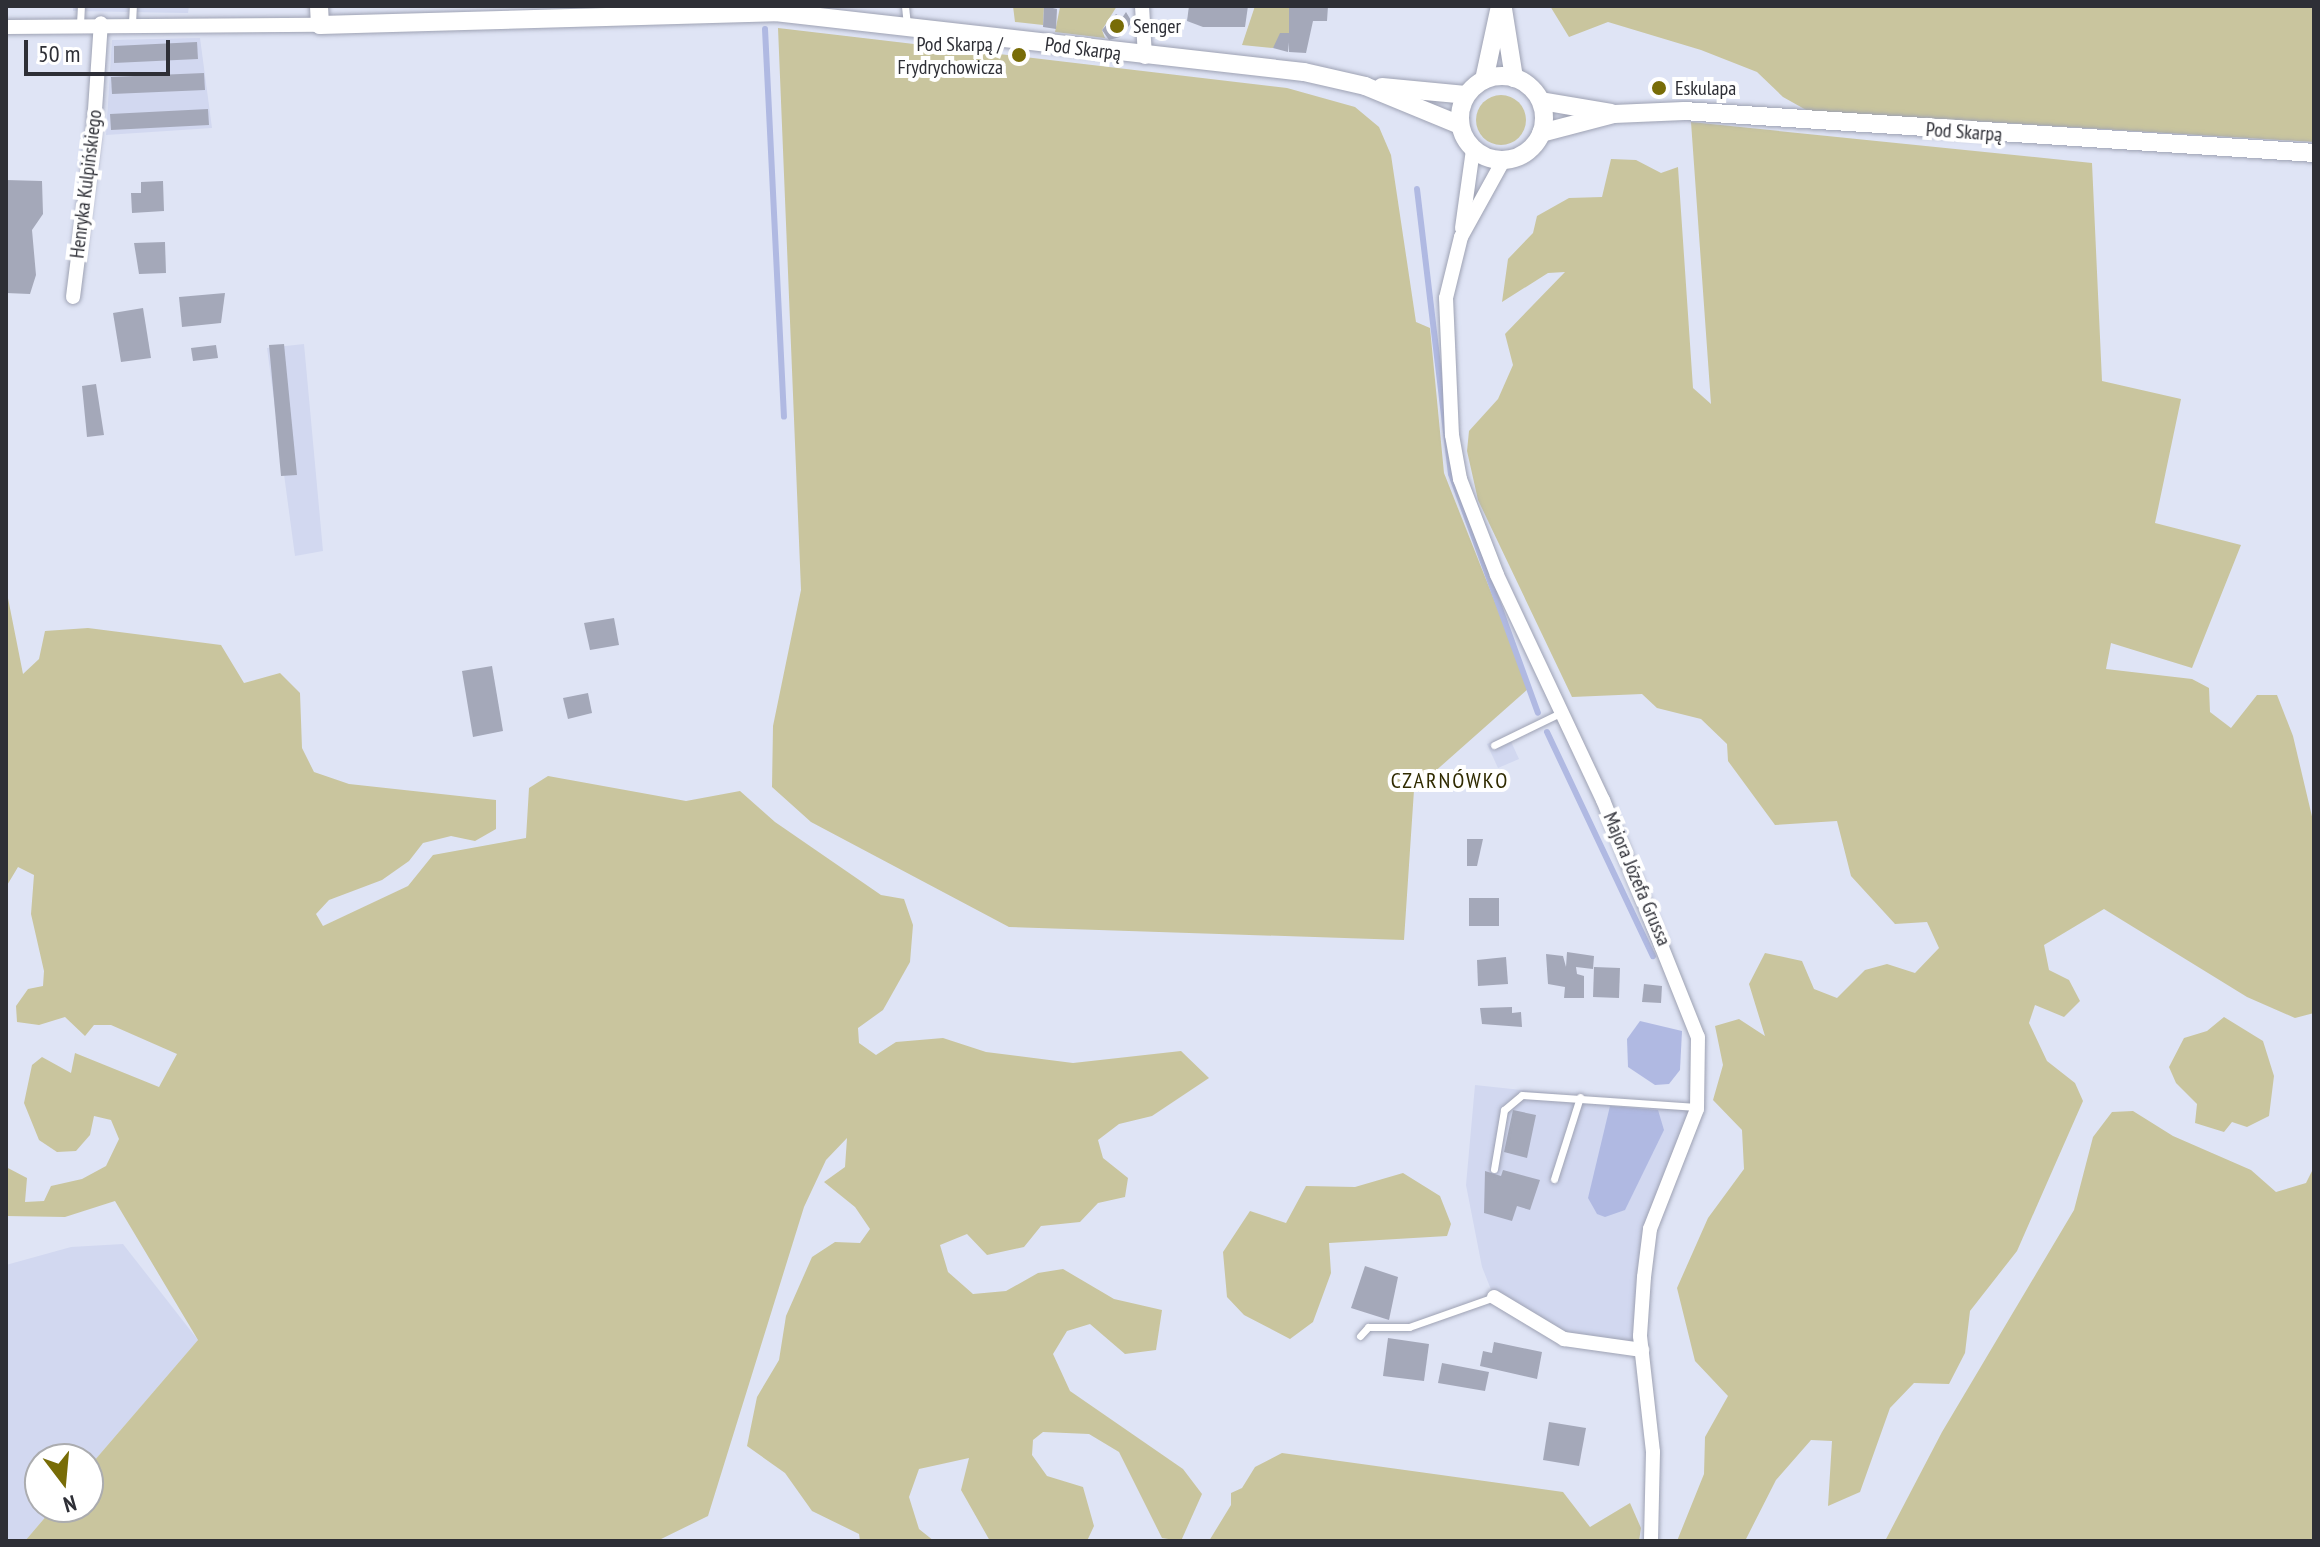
<!DOCTYPE html>
<html>
<head>
<meta charset="utf-8">
<style>
	body { margin:0 }
	#map { position:relative; width:2320px; height:1547px; overflow:hidden; background:#dfe4f5; font-family:"PT Sans Narrow",sans-serif }
	div>[style] { position:absolute }
	[style*='--x'] { left:calc(var(--x)*1px); top:calc(var(--y)*1px); width:calc(var(--w)*1px); rotate:calc(var(--a)*1deg) }
	.built>* { inset:0; background:#d2d8f0 }
	.green>* { inset:0; background:#c9c59e }
	.round { border-radius:50% }
	.water>* { inset:0; background:#b0b9e2 }
	.stream>* { height:6px; margin:-3px; padding:0 3px; transform-origin:3px; border-radius:3px; background:#b0b9e2 }
	.building>* { inset:0; background:#a4a8b9 }
	.roads { filter:drop-shadow(0 0 2px #9ea2b3) drop-shadow(0 0 2px #9ea2b3) }
	.service>* { height:7px; margin:-3.5px; padding:0 3.5px; transform-origin:3.5px; border-radius:3.5px; background:#fff }
	.minor>* { height:14px; margin:-7px; padding:0 7px; transform-origin:7px; border-radius:7px; background:#fff }
	.tertiary>* { height:18px; margin:-9px; padding:0 9px; transform-origin:9px; border-radius:9px; background:#fff }
	.tertiary>.ring { margin:-9px; padding:0; box-sizing:content-box; background:none; border:18px solid #fff; border-radius:50% }
	.dots>* { width:22px; height:22px; translate:-50% -50%; box-sizing:border-box; border:4px solid #fff; border-radius:50% }
	span { translate:-50% -50%; white-space:nowrap; text-align:center; line-height:1.15; -webkit-text-stroke:8px #fff; paint-order:stroke }
	.poi-label { font-size:20px; color:#2e2f36 }
	.left { translate:0 -50%; text-align:left }
	.right { translate:-100% -50%; text-align:right }
	.street-label { font-size:20px; color:#2e2f36 }
	.neighbourhood-label { font-size:22px; color:#302b00; letter-spacing:2px }
	.frame { position:absolute; inset:0; border:8px solid #2e2f36; pointer-events:none }
	.north { position:absolute; left:24px; top:1443px; width:80px; height:80px; box-sizing:border-box; background:#fff; border:2px solid #abacaf; border-radius:50%; rotate:164deg; font-size:22px; font-weight:700; line-height:32px; text-align:center; color:#2e2f36 }
	.north::after { content:''; display:block; margin:auto; width:28px; height:36px; background:#786c07; clip-path:polygon(50% 0,100% 100%,50% 72%,0 100%) }
	.scale { position:absolute; left:24px; top:40px; width:146px; height:36px; box-sizing:border-box; border:4px solid #2e2f36; border-top:0; padding-left:10px; font-size:24px; line-height:28px; white-space:nowrap; color:#2e2f36; -webkit-text-stroke:6px #fff; paint-order:stroke }
</style>
</head>
<body>
<div id="map">
	<div class="built">
		<i style="clip-path:polygon(73px 6px,189px 6px,188px 13px,73px 11px)"></i>
		<i style="clip-path:polygon(200px 38px,212px 128px,106px 135px,112px 40px)"></i>
		<i style="clip-path:polygon(304px 344px,323px 551px,295px 556px,267px 348px)"></i>
		<i style="clip-path:polygon(1508px 735px,1519px 759px,1498px 768px,1487px 744px)"></i>
		<i style="clip-path:polygon(1475px 1085px,1697px 1109px,1650px 1229px,1642px 1350px,1564px 1339px,1494px 1297px,1482px 1267px,1466px 1185px)"></i>
		<i style="clip-path:polygon(123px 1244px,198px 1340px,88px 1468px,88px 1459px,40px 1459px,40px 1507px,54px 1507px,25px 1541px,6px 1541px,6px 1265px,71px 1247px)"></i>
	</div>
	<div class="green">
		<i style="clip-path:polygon(1013px 6px,1044px 6px,1043px 25px,1015px 22px)"></i>
		<i style="clip-path:polygon(1117px 6px,1102px 30px,1105px 38px,1055px 32px,1060px 7px)"></i>
		<i style="clip-path:polygon(1255px 6px,1289px 6px,1289px 33px,1273px 48px,1242px 45px)"></i>
		<i style="clip-path:polygon(1550px 6px,2314px 6px,2314px 142px,1808px 111px,1783px 97px,1757px 72px,1701px 50px,1608px 22px,1569px 37px)"></i>
		<i style="clip-path:polygon(778px 28px,1287px 88px,1355px 107px,1379px 127px,1391px 155px,1416px 322px,1430px 328px,1444px 473px,1529px 688px,1414px 790px,1404px 940px,1009px 927px,811px 822px,772px 787px,773px 726px,801px 590px)"></i>
		<i class="round" style="left:1476px;top:95px;width:50px;height:50px"></i>
		<i style="clip-path:polygon(1691px 122px,2092px 163px,2102px 381px,2181px 399px,2155px 523px,2241px 545px,2192px 668px,2111px 643px,2106px 669px,2192px 679px,2209px 688px,2210px 712px,2231px 728px,2257px 695px,2277px 695px,2293px 736px,2314px 825px,2314px 1013px,2295px 1018px,2247px 997px,2104px 909px,2044px 945px,2049px 970px,2069px 980px,2080px 1001px,2064px 1017px,2035px 1005px,2029px 1023px,2047px 1061px,2075px 1083px,2083px 1101px,2017px 1251px,1970px 1311px,1965px 1353px,1949px 1384px,1914px 1383px,1890px 1408px,1860px 1492px,1828px 1506px,1832px 1441px,1811px 1440px,1776px 1480px,1745px 1541px,1677px 1541px,1704px 1474px,1705px 1437px,1728px 1396px,1695px 1361px,1677px 1288px,1708px 1218px,1744px 1169px,1742px 1130px,1713px 1100px,1723px 1065px,1715px 1026px,1739px 1019px,1765px 1036px,1749px 984px,1765px 953px,1802px 961px,1814px 989px,1837px 998px,1865px 970px,1887px 964px,1915px 973px,1939px 948px,1927px 922px,1895px 924px,1851px 876px,1837px 821px,1775px 825px,1728px 761px,1727px 744px,1701px 719px,1657px 708px,1642px 694px,1572px 697px,1478px 500px,1467px 451px,1469px 431px,1498px 399px,1513px 365px,1505px 334px,1565px 272px,1548px 273px,1502px 302px,1508px 259px,1533px 233px,1537px 216px,1569px 198px,1602px 197px,1611px 159px,1636px 160px,1661px 173px,1678px 167px,1693px 388px,1711px 404px)"></i>
		<i style="clip-path:polygon(6px 588px,23px 674px,39px 659px,45px 631px,88px 628px,221px 645px,244px 683px,280px 673px,300px 693px,302px 748px,314px 772px,349px 784px,496px 800px,496px 829px,475px 841px,451px 836px,423px 843px,409px 861px,382px 880px,329px 900px,316px 914px,323px 926px,408px 886px,433px 855px,526px 838px,529px 788px,548px 776px,686px 801px,740px 791px,775px 822px,881px 895px,904px 899px,913px 925px,910px 962px,883px 1010px,858px 1028px,859px 1043px,876px 1055px,896px 1042px,943px 1038px,986px 1052px,1073px 1063px,1181px 1051px,1209px 1078px,1152px 1116px,1119px 1124px,1098px 1140px,1103px 1158px,1128px 1178px,1125px 1197px,1098px 1203px,1080px 1222px,1041px 1226px,1024px 1247px,987px 1255px,967px 1234px,940px 1245px,948px 1272px,973px 1294px,1006px 1291px,1038px 1273px,1063px 1269px,1114px 1299px,1162px 1310px,1156px 1350px,1125px 1354px,1090px 1324px,1067px 1331px,1053px 1354px,1070px 1391px,1183px 1469px,1202px 1494px,1181px 1541px,1162px 1538px,1119px 1452px,1089px 1434px,1043px 1432px,1033px 1440px,1032px 1455px,1047px 1476px,1083px 1487px,1094px 1526px,1087px 1541px,990px 1541px,961px 1490px,969px 1458px,919px 1469px,909px 1497px,919px 1529px,934px 1541px,860px 1541px,859px 1534px,812px 1511px,785px 1473px,747px 1446px,757px 1397px,779px 1360px,786px 1316px,812px 1257px,835px 1242px,860px 1243px,870px 1229px,855px 1207px,824px 1182px,845px 1167px,847px 1138px,826px 1160px,804px 1207px,708px 1516px,657px 1541px,25px 1541px,54px 1507px,88px 1507px,88px 1468px,198px 1340px,115px 1201px,65px 1217px,6px 1216px,6px 1167px,27px 1178px,25px 1202px,44px 1201px,51px 1186px,82px 1179px,106px 1166px,119px 1139px,111px 1120px,94px 1116px,90px 1135px,76px 1151px,57px 1152px,39px 1140px,24px 1103px,32px 1065px,42px 1057px,71px 1073px,75px 1053px,159px 1087px,177px 1054px,111px 1025px,94px 1025px,85px 1036px,65px 1017px,39px 1025px,17px 1022px,16px 1006px,28px 989px,43px 986px,44px 971px,31px 914px,34px 875px,18px 867px,6px 887px)"></i>
		<i style="clip-path:polygon(2224px 1017px,2263px 1041px,2274px 1076px,2269px 1116px,2247px 1127px,2232px 1122px,2224px 1132px,2195px 1123px,2197px 1104px,2176px 1083px,2169px 1067px,2184px 1038px,2207px 1031px)"></i>
		<i style="clip-path:polygon(2133px 1111px,2173px 1136px,2251px 1170px,2276px 1192px,2306px 1183px,2314px 1167px,2314px 1541px,1885px 1541px,1942px 1432px,2074px 1210px,2093px 1137px,2112px 1112px)"></i>
		<i style="clip-path:polygon(1403px 1173px,1440px 1196px,1451px 1224px,1447px 1236px,1329px 1243px,1331px 1273px,1313px 1322px,1290px 1339px,1244px 1315px,1227px 1297px,1223px 1252px,1250px 1211px,1286px 1223px,1306px 1186px,1355px 1187px)"></i>
		<i style="clip-path:polygon(1282px 1453px,1563px 1492px,1590px 1527px,1630px 1503px,1641px 1528px,1639px 1541px,1209px 1541px,1231px 1505px,1231px 1493px,1242px 1488px,1255px 1467px)"></i>
	</div>
	<div class="water">
		<i style="clip-path:polygon(1640px 1021px,1682px 1031px,1680px 1070px,1669px 1084px,1655px 1085px,1628px 1067px,1627px 1039px)"></i>
		<i style="clip-path:polygon(1610px 1106px,1658px 1110px,1664px 1130px,1625px 1210px,1605px 1217px,1597px 1214px,1588px 1198px)"></i>
	</div>
	<div class="stream">
		<i style="--x:765;--y:29;--w:388;--a:87.2"></i>
		<i style="--x:1417;--y:189;--w:287;--a:83.2"></i>
		<i style="--x:1451;--y:474;--w:254;--a:70"></i>
		<i style="--x:1547;--y:732;--w:248;--a:64.7"></i>
	</div>
	<div class="building">
		<i style="clip-path:polygon(1044px 6px,1057px 9px,1056px 29px,1043px 27px)"></i>
		<i style="clip-path:polygon(1189px 6px,1248px 6px,1245px 27px,1203px 27px,1187px 21px)"></i>
		<i style="clip-path:polygon(1289px 6px,1328px 6px,1327px 21px,1313px 21px,1306px 53px,1289px 52px)"></i>
		<i style="clip-path:polygon(1126px 12px,1132px 22px,1120px 37px,1109px 40px,1102px 30px,1116px 14px,1122px 18px)"></i>
		<i style="clip-path:polygon(1280px 33px,1290px 33px,1288px 52px,1273px 48px)"></i>
		<i style="clip-path:polygon(197px 42px,198px 59px,114px 63px,114px 46px)"></i>
		<i style="clip-path:polygon(204px 73px,205px 90px,112px 94px,111px 77px)"></i>
		<i style="clip-path:polygon(208px 109px,209px 125px,111px 130px,110px 114px)"></i>
		<i style="clip-path:polygon(6px 180px,42px 181px,43px 214px,32px 230px,36px 275px,30px 294px,6px 293px)"></i>
		<i style="clip-path:polygon(163px 181px,164px 211px,132px 213px,131px 193px,141px 193px,141px 182px)"></i>
		<i style="clip-path:polygon(165px 242px,166px 273px,139px 274px,134px 243px)"></i>
		<i style="clip-path:polygon(225px 293px,221px 323px,182px 327px,179px 297px)"></i>
		<i style="clip-path:polygon(143px 308px,151px 358px,121px 362px,113px 313px)"></i>
		<i style="clip-path:polygon(284px 344px,297px 475px,281px 476px,269px 345px)"></i>
		<i style="clip-path:polygon(216px 345px,218px 358px,193px 361px,191px 348px)"></i>
		<i style="clip-path:polygon(96px 384px,104px 435px,87px 437px,82px 386px)"></i>
		<i style="clip-path:polygon(614px 618px,619px 645px,590px 650px,584px 623px)"></i>
		<i style="clip-path:polygon(492px 666px,503px 731px,473px 737px,462px 671px)"></i>
		<i style="clip-path:polygon(588px 693px,592px 713px,568px 719px,563px 698px)"></i>
		<i style="clip-path:polygon(1467px 839px,1483px 839px,1477px 866px,1467px 866px)"></i>
		<i style="clip-path:polygon(1469px 898px,1499px 898px,1499px 926px,1469px 926px)"></i>
		<i style="clip-path:polygon(1567px 952px,1594px 956px,1593px 969px,1576px 967px,1577px 974px,1584px 976px,1584px 998px,1564px 998px,1565px 987px,1548px 984px,1546px 954px,1563px 956px,1566px 967px)"></i>
		<i style="clip-path:polygon(1506px 957px,1508px 984px,1478px 986px,1477px 960px)"></i>
		<i style="clip-path:polygon(1594px 967px,1620px 968px,1619px 998px,1593px 997px)"></i>
		<i style="clip-path:polygon(1644px 984px,1662px 986px,1661px 1003px,1642px 1002px)"></i>
		<i style="clip-path:polygon(1512px 1007px,1512px 1013px,1521px 1012px,1522px 1027px,1482px 1024px,1480px 1008px)"></i>
		<i style="clip-path:polygon(1513px 1110px,1536px 1115px,1527px 1158px,1504px 1152px)"></i>
		<i style="clip-path:polygon(1503px 1170px,1540px 1180px,1530px 1210px,1517px 1206px,1512px 1221px,1484px 1213px,1485px 1171px,1501px 1176px)"></i>
		<i style="clip-path:polygon(1365px 1266px,1398px 1277px,1389px 1320px,1351px 1308px)"></i>
		<i style="clip-path:polygon(1388px 1338px,1429px 1344px,1424px 1381px,1383px 1376px)"></i>
		<i style="clip-path:polygon(1494px 1342px,1542px 1352px,1537px 1379px,1480px 1366px,1483px 1351px,1492px 1353px)"></i>
		<i style="clip-path:polygon(1442px 1363px,1489px 1372px,1485px 1391px,1438px 1383px)"></i>
		<i style="clip-path:polygon(1549px 1422px,1586px 1428px,1579px 1466px,1543px 1460px)"></i>
	</div>
	<div class="roads">
		<div class="service">
			<i style="--x:905;--y:6;--w:19;--a:84"></i>
			<i style="--x:132;--y:23;--w:17;--a:-87"></i>
			<i style="--x:80;--y:24;--w:18;--a:-87"></i>
			<i style="--x:1494;--y:745;--w:76;--a:-25.9"></i>
			<i style="--x:1494;--y:1169;--w:60;--a:-80.4"></i>
			<i style="--x:1504;--y:1110;--w:23;--a:-40"></i>
			<i style="--x:1522;--y:1095;--w:175;--a:3.9"></i>
			<i style="--x:1554;--y:1179;--w:86;--a:-72.4"></i>
			<i style="--x:1360;--y:1336;--w:12;--a:-48"></i>
			<i style="--x:1368;--y:1327;--w:41;--a:0"></i>
			<i style="--x:1409;--y:1327;--w:90;--a:-19.4"></i>
		</div>
		<div class="minor">
			<i style="--x:1142;--y:6;--w:51;--a:86.6"></i>
			<i style="--x:6;--y:27;--w:314;--a:-0.4"></i>
			<i style="--x:1503;--y:161;--w:87;--a:118.9"></i>
			<i style="--x:1461;--y:237;--w:63;--a:103.8"></i>
			<i style="--x:1446;--y:298;--w:137;--a:87.5"></i>
			<i style="--x:1452;--y:435;--w:45;--a:79.7"></i>
			<i style="--x:1460;--y:479;--w:103;--a:68.9"></i>
			<i style="--x:1497;--y:575;--w:249;--a:64.8"></i>
			<i style="--x:1603;--y:800;--w:255;--a:68.2"></i>
			<i style="--x:1698;--y:1037;--w:72;--a:90.8"></i>
			<i style="--x:1697;--y:1109;--w:129;--a:111.4"></i>
			<i style="--x:1650;--y:1229;--w:48;--a:97.1"></i>
			<i style="--x:1644;--y:1277;--w:59;--a:93.9"></i>
			<i style="--x:1640;--y:1336;--w:117;--a:83.6"></i>
			<i style="--x:1653;--y:1452;--w:89;--a:91.3"></i>
			<i style="--x:1462;--y:228;--w:79;--a:-82"></i>
			<i style="--x:73;--y:297;--w:159;--a:-82.8"></i>
			<i style="--x:93;--y:139;--w:116;--a:-86.1"></i>
			<i style="--x:1494;--y:1297;--w:82;--a:31"></i>
			<i style="--x:1564;--y:1339;--w:79;--a:8"></i>
		</div>
		<div class="tertiary">
			<i style="--x:319;--y:6;--w:19;--a:87"></i>
			<i style="--x:320;--y:25;--w:455;--a:-1.6"></i>
			<i style="--x:775;--y:12;--w:532;--a:6.47"></i>
			<i style="--x:1304;--y:72;--w:63;--a:12.9"></i>
			<i style="--x:1365;--y:86;--w:103;--a:22.3"></i>
			<i style="--x:1503;--y:9;--w:70;--a:80.9"></i>
			<i class="ring" style="left:1460px;top:76px;width:66px;height:66px"></i>
			<i style="--x:1484;--y:80;--w:76;--a:-77.8"></i>
			<i style="--x:1382;--y:87;--w:84;--a:5.4"></i>
			<i style="--x:1541;--y:101;--w:71;--a:9.7"></i>
			<i style="--x:1541;--y:133;--w:75;--a:-14.6"></i>
			<i style="--x:1614;--y:114;--w:70;--a:-2.5"></i>
			<i style="--x:1684;--y:111;--w:631;--a:3.81"></i>
		</div>
	</div>
	<div class="dots">
		<i style="left:1117px;top:26px;background:#786c07"></i>
		<i style="left:1019px;top:55px;background:#786c07"></i>
		<i style="left:1659px;top:88px;background:#786c07"></i>
	</div>
	<div class="poi-label">
		<span class="left" style="left:1133px;top:26px">Senger</span>
		<span class="right" style="left:1003px;top:56px">Pod Skarpą /<br>Frydrychowicza</span>
		<span class="left" style="left:1675px;top:88px">Eskulapa</span>
	</div>
	<div class="street-label">
		<span style="left:1083px;top:49px;rotate:7deg">Pod Skarpą</span>
		<span style="left:1964px;top:132px;rotate:4deg">Pod Skarpą</span>
		<span style="left:86px;top:184px;rotate:-83deg">Henryka Kulpińskiego</span>
		<span style="left:1637px;top:879px;rotate:67deg">Majora Józefa Grussa</span>
	</div>
	<div class="neighbourhood-label">
		<span style="left:1450px;top:781px">CZARNÓWKO</span>
	</div>
	<div class="frame"></div>
	<div class="north">N</div>
	<div class="scale">50 m</div>
</div>
</body>
</html>
